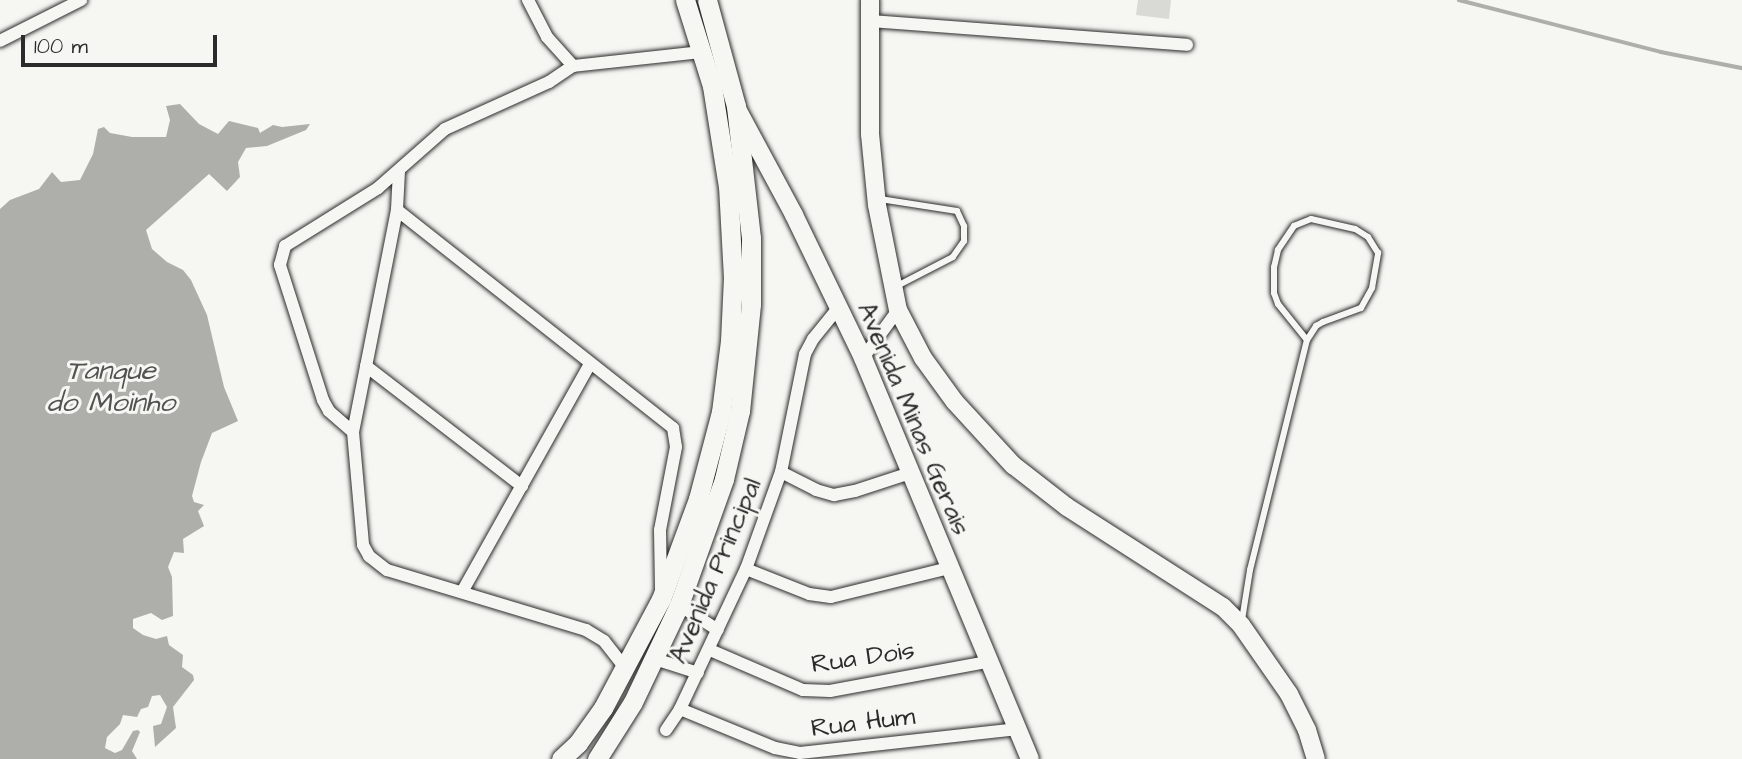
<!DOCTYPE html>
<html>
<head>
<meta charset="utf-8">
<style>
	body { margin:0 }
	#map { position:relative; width:1742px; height:759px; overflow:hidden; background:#f6f6f2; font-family:"Architects Daughter",sans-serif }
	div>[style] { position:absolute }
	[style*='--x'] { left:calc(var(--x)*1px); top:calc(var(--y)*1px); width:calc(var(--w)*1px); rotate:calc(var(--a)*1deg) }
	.green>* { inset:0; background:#d9d9d5 }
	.water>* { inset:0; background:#aeaeab }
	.stream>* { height:3.5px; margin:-1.75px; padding:0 1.75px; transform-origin:1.75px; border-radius:1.75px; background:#aeaeab }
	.roads { filter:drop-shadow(0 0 2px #2b2b2b) drop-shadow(0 0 2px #2b2b2b) }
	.lane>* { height:6px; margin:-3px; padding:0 3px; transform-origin:3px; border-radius:3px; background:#f6f6f2 }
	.street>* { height:12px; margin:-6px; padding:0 6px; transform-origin:6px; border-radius:6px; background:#f6f6f2 }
	.secondary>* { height:18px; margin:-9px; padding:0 9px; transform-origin:9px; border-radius:9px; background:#f6f6f2 }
	.primary>* { height:19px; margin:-9.5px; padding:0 9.5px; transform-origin:9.5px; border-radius:9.5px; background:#f6f6f2 }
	span { translate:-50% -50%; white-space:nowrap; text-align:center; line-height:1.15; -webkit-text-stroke:6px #f6f6f2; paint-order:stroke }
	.street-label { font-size:26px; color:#2b2b2b }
	.water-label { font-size:28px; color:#525251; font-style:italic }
	.scale { position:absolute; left:21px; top:35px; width:196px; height:32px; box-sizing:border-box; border:4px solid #2b2b2b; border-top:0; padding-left:9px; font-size:21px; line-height:24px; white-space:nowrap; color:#2b2b2b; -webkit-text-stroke:5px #f6f6f2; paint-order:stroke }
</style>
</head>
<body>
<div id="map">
	<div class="green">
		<i style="clip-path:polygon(1138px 0,1171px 0,1169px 19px,1136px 15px)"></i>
	</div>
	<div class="water">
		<i style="clip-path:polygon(180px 104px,199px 124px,218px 134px,229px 121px,258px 128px,260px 133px,273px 125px,282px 127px,310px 124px,306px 130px,267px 146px,246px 148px,238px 162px,240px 177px,227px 191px,209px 174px,146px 230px,152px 249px,167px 262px,183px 270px,191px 280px,207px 315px,224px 387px,238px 421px,212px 433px,201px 462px,192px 496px,194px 502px,204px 505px,198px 511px,204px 526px,183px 539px,184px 553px,174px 552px,168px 567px,172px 577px,173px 616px,162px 620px,151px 613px,133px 619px,133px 628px,143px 635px,156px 639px,167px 636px,169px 645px,183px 655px,182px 667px,193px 675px,194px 680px,173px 707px,176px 728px,155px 747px,153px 726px,161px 724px,167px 707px,160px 695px,152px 696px,148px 707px,141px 709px,137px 717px,123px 715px,120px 724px,107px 737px,105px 748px,115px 753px,122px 750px,133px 731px,138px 730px,140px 732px,132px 751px,137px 759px,0 759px,0 209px,10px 200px,39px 189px,52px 172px,61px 182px,80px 180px,93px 154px,98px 129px,104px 127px,110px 133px,132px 137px,166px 137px,170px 120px,166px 106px)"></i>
	</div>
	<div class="stream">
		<i style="--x:1459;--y:0;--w:209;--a:14.4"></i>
		<i style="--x:1661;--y:52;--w:83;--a:11.2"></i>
	</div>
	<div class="roads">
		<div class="lane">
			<i style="--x:880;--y:199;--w:78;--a:8.9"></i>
			<i style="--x:957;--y:211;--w:17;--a:65"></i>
			<i style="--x:964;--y:226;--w:15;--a:90"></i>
			<i style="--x:964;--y:241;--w:19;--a:125"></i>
			<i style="--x:953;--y:257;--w:65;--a:152.7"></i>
			<i style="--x:1242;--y:620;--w:51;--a:-80.9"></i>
			<i style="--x:1250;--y:570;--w:237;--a:-76.1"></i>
			<i style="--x:1307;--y:340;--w:17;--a:-57"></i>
			<i style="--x:1316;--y:326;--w:8;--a:-30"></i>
			<i style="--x:1323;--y:322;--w:40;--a:-20.2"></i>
			<i style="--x:1361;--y:308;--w:23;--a:-61"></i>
			<i style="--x:1372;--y:288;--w:36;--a:-80"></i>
			<i style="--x:1378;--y:253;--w:19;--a:-122"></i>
			<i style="--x:1368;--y:237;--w:15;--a:-148"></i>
			<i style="--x:1355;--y:229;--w:45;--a:-167.2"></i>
			<i style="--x:1311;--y:219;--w:18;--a:158"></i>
			<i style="--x:1294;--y:226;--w:29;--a:124"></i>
			<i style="--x:1278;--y:250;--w:17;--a:103"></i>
			<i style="--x:1274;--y:267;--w:26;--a:90"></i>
			<i style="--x:1274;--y:293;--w:12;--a:70"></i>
			<i style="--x:1278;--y:304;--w:46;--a:51.1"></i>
		</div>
		<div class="street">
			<i style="--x:528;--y:0;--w:42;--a:62.8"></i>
			<i style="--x:547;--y:37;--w:39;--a:48"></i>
			<i style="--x:870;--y:21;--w:318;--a:4.3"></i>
			<i style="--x:0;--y:41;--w:91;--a:-26.8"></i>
			<i style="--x:399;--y:171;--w:39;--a:93"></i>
			<i style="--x:397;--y:210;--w:226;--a:101.2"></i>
			<i style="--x:353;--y:432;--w:113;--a:84.9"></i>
			<i style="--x:363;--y:545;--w:13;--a:61"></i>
			<i style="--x:369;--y:556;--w:23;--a:38"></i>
			<i style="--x:387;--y:570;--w:208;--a:16.8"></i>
			<i style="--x:586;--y:630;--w:21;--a:31"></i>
			<i style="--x:604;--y:641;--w:34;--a:52"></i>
			<i style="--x:397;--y:210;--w:352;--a:38.3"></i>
			<i style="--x:673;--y:428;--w:19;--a:81"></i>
			<i style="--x:676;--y:447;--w:85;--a:100.9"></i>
			<i style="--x:660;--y:530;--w:59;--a:89"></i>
			<i style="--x:863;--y:358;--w:59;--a:-53.9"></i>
			<i style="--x:366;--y:366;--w:197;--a:37.6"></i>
			<i style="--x:353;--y:432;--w:32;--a:-139"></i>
			<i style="--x:329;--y:411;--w:13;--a:-119"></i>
			<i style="--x:323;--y:400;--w:142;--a:-107.7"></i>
			<i style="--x:280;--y:265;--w:20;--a:-75"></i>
			<i style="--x:285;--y:246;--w:110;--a:-31.9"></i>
			<i style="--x:378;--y:188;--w:89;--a:-41.4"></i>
			<i style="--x:445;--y:129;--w:114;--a:-24.3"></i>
			<i style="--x:549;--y:82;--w:29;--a:-34"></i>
			<i style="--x:573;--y:66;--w:130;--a:-6.2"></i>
			<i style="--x:781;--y:472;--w:39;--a:27"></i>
			<i style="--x:816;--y:490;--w:19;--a:16"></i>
			<i style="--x:834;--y:495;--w:21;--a:-11"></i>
			<i style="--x:855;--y:491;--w:58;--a:-18.1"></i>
			<i style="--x:746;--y:569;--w:68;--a:21.6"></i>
			<i style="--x:809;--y:594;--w:22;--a:8"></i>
			<i style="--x:831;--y:597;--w:122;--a:-13.8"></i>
			<i style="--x:462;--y:592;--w:261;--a:-60.7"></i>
			<i style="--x:679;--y:605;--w:46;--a:32.7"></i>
			<i style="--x:710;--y:650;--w:101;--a:23.3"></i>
			<i style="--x:803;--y:690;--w:27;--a:2"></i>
			<i style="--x:830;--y:691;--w:160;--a:-10.5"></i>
			<i style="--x:655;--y:659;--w:45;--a:18"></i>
			<i style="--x:680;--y:709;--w:103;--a:22.3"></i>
			<i style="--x:775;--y:748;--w:25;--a:11"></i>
			<i style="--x:800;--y:753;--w:217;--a:-6.3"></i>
			<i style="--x:666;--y:730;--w:25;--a:-56"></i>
			<i style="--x:680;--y:709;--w:155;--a:-64.8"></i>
			<i style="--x:746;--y:569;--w:103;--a:-70.2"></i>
			<i style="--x:781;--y:472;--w:120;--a:-78.5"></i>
			<i style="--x:805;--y:354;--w:17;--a:-62"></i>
			<i style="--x:813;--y:339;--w:38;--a:-51"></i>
		</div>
		<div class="secondary">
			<i style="--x:870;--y:0;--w:134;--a:90"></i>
			<i style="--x:870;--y:134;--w:71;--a:84.4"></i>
			<i style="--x:877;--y:205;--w:107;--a:78.7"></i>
			<i style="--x:898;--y:310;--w:54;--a:62.5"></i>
			<i style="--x:923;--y:358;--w:54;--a:54"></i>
			<i style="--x:955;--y:402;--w:86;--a:47.4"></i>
			<i style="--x:1013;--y:465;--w:68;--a:37.9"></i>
			<i style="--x:1067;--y:507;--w:185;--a:32.7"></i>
			<i style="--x:1223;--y:607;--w:25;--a:45"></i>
			<i style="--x:1241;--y:625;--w:84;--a:55.2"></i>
			<i style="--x:1289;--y:694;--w:40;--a:63.4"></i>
			<i style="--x:1307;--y:730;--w:30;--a:73"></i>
			<i style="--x:737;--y:109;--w:120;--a:61.7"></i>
			<i style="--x:794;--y:215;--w:159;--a:64.2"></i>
			<i style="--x:863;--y:358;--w:434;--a:67.4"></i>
		</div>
		<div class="primary">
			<i style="--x:561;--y:759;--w:23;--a:-43"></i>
			<i style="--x:578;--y:743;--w:43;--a:-54.5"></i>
			<i style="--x:603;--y:708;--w:123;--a:-62"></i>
			<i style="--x:661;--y:599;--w:107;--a:-69.7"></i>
			<i style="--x:698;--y:499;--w:90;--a:-75.2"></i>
			<i style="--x:721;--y:412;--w:72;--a:-82.8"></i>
			<i style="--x:730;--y:341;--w:63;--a:-87.3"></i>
			<i style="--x:733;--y:278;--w:91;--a:-93.1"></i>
			<i style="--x:728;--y:187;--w:102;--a:-99"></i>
			<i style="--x:712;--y:86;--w:90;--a:-107.4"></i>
			<i style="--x:597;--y:759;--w:67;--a:-57.7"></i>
			<i style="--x:633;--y:702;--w:107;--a:-64.6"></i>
			<i style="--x:679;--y:605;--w:134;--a:-70.3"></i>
			<i style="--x:724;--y:479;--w:70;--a:-76.8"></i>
			<i style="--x:740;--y:411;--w:108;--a:-84.1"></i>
			<i style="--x:751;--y:304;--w:66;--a:-90"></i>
			<i style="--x:751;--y:238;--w:133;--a:-96.5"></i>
			<i style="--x:736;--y:106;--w:110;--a:-105.3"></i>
		</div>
	</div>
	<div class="street-label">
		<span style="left:913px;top:419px;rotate:67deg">Avenida Minas Gerais</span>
		<span style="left:716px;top:571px;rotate:-67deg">Avenida Principal</span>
		<span style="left:863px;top:658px;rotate:-8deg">Rua Dois</span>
		<span style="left:863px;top:723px;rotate:-7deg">Rua Hum</span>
	</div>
	<div class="water-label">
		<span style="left:111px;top:387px">Tanque<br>do Moinho</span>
	</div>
	<div class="scale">100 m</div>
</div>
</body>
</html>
